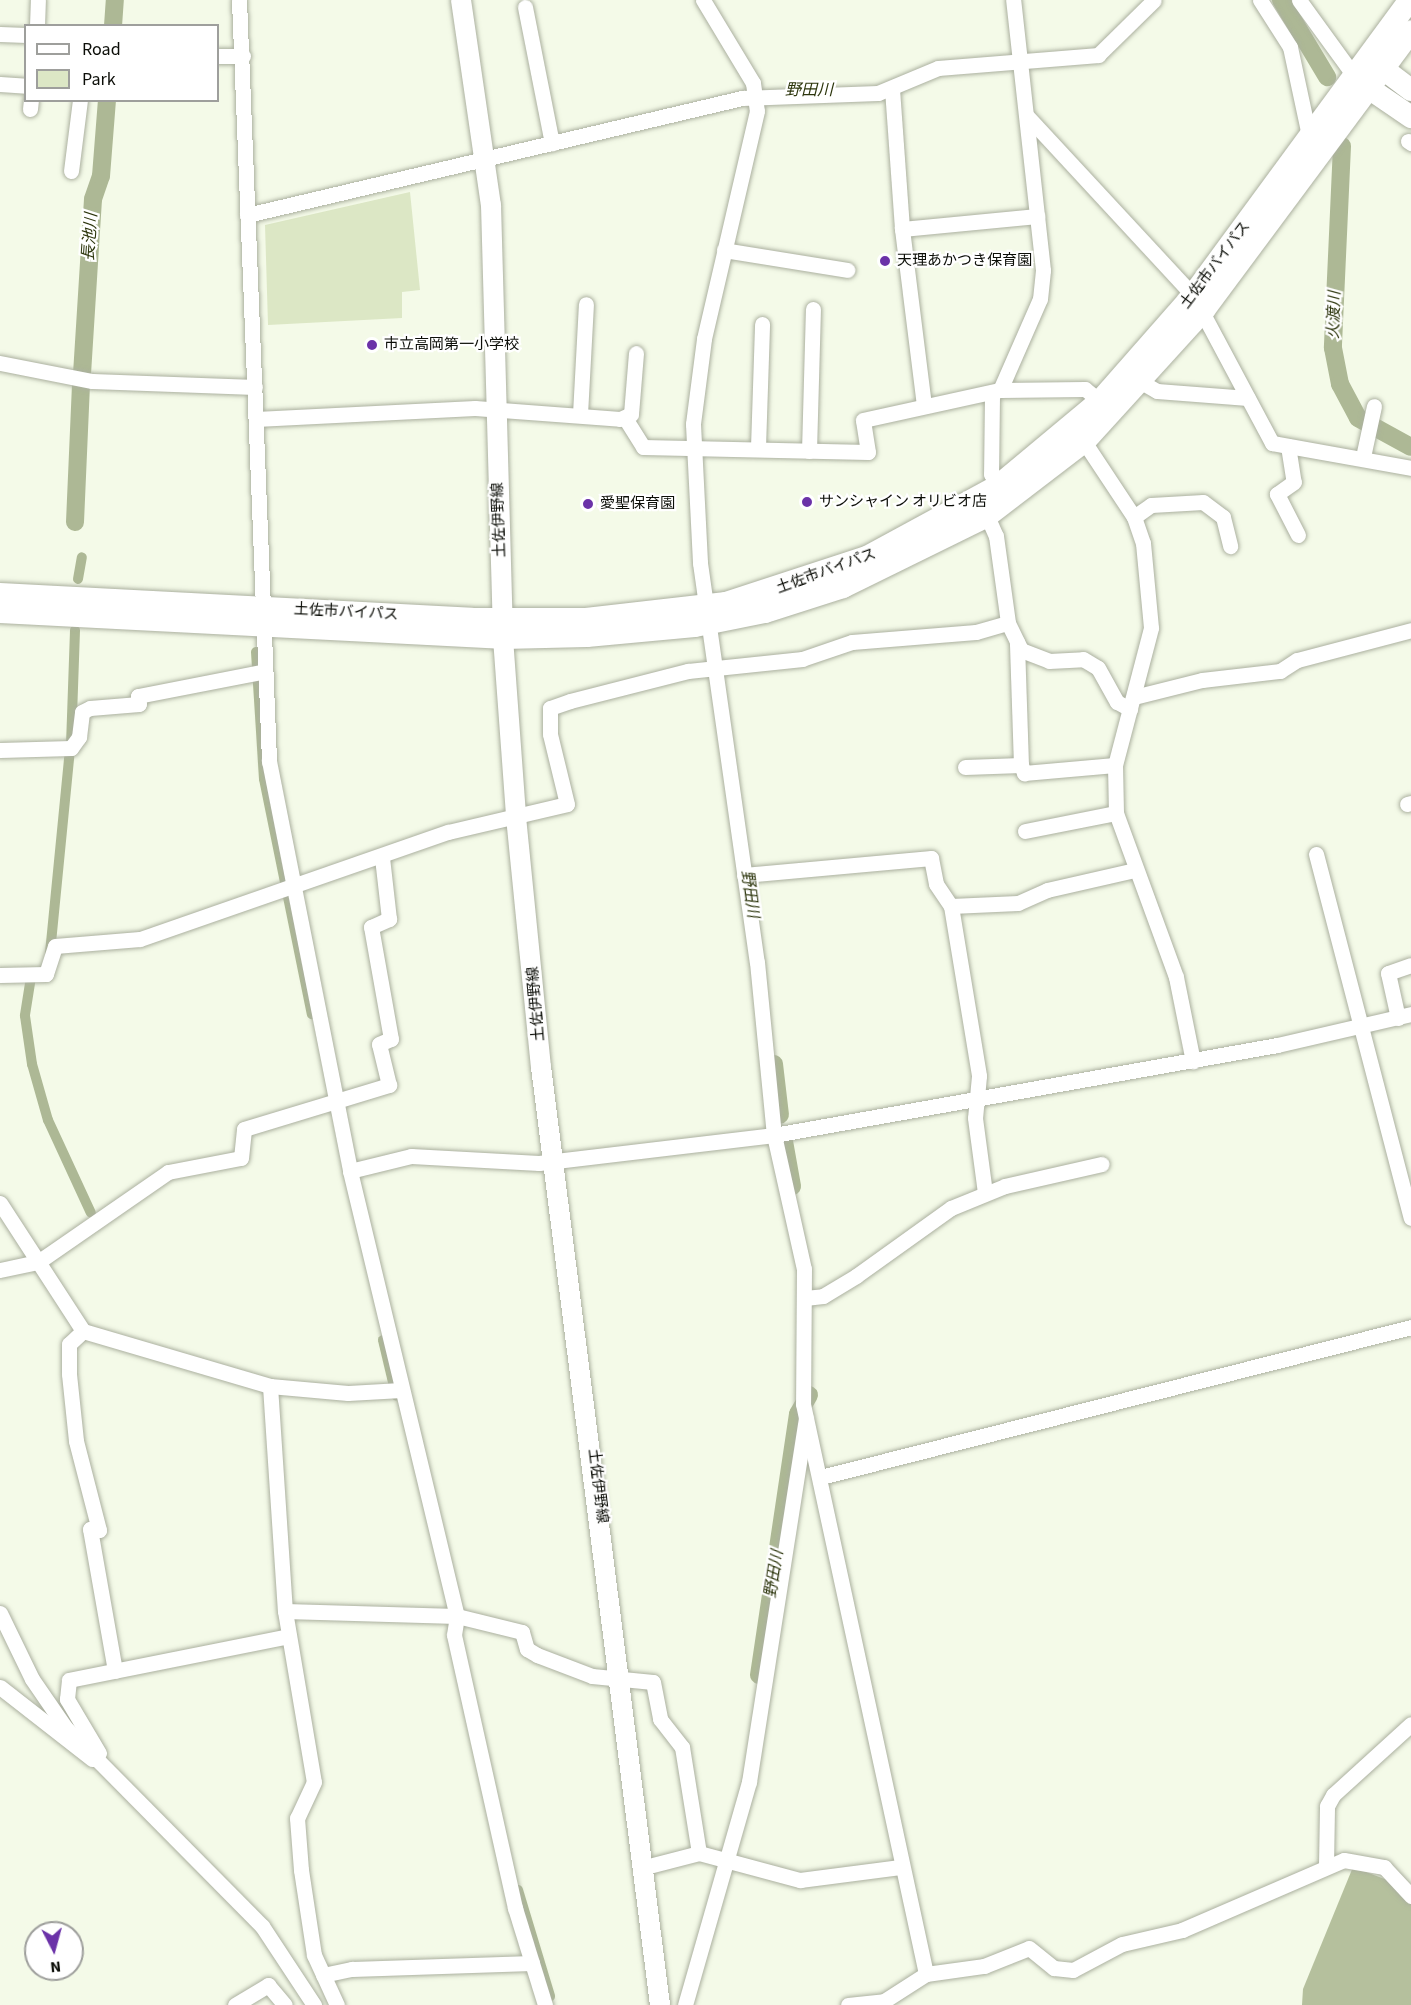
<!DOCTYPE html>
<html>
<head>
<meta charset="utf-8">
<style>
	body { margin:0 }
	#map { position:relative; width:1411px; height:2005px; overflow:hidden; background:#f4fae8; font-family:"Source Sans 3","Noto Sans JP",sans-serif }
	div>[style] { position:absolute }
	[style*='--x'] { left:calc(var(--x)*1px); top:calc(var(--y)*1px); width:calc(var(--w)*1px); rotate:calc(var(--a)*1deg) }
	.green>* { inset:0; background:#dce7c5 }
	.forest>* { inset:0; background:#b5c09d }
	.canal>* { height:10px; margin:-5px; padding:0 5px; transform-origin:5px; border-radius:5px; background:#adb895 }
	.river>* { height:18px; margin:-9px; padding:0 9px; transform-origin:9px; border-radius:9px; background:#adb895 }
	.roads { filter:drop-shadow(0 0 2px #abb09f) drop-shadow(0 0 2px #abb09f) }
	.minor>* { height:15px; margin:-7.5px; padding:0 7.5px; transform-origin:7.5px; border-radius:7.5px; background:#fff }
	.major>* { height:20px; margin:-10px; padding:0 10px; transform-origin:10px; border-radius:10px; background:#fff }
	.highway>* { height:22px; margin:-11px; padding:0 11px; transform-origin:11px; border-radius:11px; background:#fff }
	.dots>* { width:16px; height:16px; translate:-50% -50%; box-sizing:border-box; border:3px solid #fff; border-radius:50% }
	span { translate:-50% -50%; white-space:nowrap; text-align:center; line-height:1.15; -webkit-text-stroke:4.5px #fff; paint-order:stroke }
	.poi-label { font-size:15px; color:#0c0e08 }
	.left { translate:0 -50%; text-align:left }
	.street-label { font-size:15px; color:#0c0e08 }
	.water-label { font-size:16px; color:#2c350c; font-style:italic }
	.legend { position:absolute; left:24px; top:24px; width:195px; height:78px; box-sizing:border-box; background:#fff; border:2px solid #9e9f9c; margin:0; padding:8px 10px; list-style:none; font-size:18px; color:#0c0e08 }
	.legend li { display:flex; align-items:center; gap:12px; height:30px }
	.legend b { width:30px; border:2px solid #9e9f9c }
	.north { position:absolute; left:24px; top:1921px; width:60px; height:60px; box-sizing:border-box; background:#fff; border:2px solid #9e9f9c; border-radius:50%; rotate:174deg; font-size:16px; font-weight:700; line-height:24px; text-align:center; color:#0c0e08 }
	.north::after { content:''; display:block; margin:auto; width:21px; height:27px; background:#6b32a8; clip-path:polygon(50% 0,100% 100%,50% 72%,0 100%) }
</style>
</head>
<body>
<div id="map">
	<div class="green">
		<i style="clip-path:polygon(410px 192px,420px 290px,402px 292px,402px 318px,268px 325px,265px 225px)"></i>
	</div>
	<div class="forest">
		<i style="clip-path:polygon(1353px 1867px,1411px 1889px,1411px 2005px,1302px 2005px,1303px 1989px)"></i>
	</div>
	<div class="canal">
		<i style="--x:78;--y:579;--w:22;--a:-80"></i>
		<i style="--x:256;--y:652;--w:127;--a:86.4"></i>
		<i style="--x:264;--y:779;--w:240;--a:78.5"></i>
		<i style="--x:71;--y:745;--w:115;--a:-88"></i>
		<i style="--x:50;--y:953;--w:204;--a:-84.4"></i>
		<i style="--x:31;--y:977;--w:39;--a:99"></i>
		<i style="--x:25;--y:1016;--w:49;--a:81.7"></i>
		<i style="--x:32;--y:1064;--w:58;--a:74.1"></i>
		<i style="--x:48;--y:1120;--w:102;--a:65.2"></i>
		<i style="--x:383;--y:1340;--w:57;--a:76.7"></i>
		<i style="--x:518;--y:1890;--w:111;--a:73.2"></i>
	</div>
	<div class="river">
		<i style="--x:1281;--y:0;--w:90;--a:59.1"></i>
		<i style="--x:113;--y:26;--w:26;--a:-86"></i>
		<i style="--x:1342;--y:146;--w:202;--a:92.6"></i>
		<i style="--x:1333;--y:348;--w:37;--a:79"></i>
		<i style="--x:1340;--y:384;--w:38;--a:62"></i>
		<i style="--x:1358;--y:418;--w:60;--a:28.7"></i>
		<i style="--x:82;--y:374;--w:175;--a:-86.4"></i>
		<i style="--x:93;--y:199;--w:24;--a:-71"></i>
		<i style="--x:101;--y:176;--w:76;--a:-85.5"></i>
		<i style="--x:75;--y:522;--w:137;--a:-87.5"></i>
		<i style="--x:774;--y:1064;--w:51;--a:83.3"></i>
		<i style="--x:784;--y:1141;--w:46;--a:79.9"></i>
		<i style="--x:759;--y:1675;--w:264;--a:-81.5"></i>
		<i style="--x:798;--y:1414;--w:22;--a:-60"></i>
	</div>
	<div class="roads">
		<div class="minor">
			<i style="--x:239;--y:0;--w:762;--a:87.74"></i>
			<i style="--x:269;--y:761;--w:418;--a:78.8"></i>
			<i style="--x:350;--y:1171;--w:458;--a:76.5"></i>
			<i style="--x:457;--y:1616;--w:19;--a:99"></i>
			<i style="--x:454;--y:1635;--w:280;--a:77.4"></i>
			<i style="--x:515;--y:1908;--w:102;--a:72.8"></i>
			<i style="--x:703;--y:0;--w:97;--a:58.9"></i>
			<i style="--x:753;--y:83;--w:28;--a:82"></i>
			<i style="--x:757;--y:111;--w:234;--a:103.1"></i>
			<i style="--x:704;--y:339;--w:86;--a:97.4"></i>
			<i style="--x:693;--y:424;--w:139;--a:87.1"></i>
			<i style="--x:700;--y:563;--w:403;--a:81.9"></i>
			<i style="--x:757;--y:962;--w:174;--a:84.4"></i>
			<i style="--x:774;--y:1135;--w:137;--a:77.4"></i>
			<i style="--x:804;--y:1269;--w:135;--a:90.4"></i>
			<i style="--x:803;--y:1404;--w:583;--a:77.82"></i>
			<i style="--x:1260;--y:0;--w:56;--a:57.4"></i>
			<i style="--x:1290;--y:47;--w:95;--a:77.9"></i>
			<i style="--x:1299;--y:0;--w:95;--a:54"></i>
			<i style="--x:525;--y:7;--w:139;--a:78.8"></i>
			<i style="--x:37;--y:26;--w:26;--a:-88"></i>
			<i style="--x:0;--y:34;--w:26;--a:2"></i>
			<i style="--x:218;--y:56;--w:25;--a:0"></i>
			<i style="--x:0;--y:84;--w:26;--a:4"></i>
			<i style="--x:892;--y:89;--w:140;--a:85.9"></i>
			<i style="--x:902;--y:229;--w:136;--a:-5.5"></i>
			<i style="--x:30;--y:109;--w:9;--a:-84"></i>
			<i style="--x:1027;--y:116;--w:244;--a:47.2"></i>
			<i style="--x:1193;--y:295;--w:168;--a:61.9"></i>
			<i style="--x:1272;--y:443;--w:141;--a:10.2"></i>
			<i style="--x:1408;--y:141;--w:4;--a:34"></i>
			<i style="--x:71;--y:171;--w:72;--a:-82.8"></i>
			<i style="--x:247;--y:215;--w:509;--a:-13.3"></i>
			<i style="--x:742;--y:98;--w:136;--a:-2.1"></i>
			<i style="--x:878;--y:93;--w:65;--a:-22.6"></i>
			<i style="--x:938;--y:68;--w:161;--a:-4.6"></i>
			<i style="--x:1098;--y:55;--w:78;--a:-44.5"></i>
			<i style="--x:902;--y:229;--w:177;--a:82.9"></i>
			<i style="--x:724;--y:250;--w:125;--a:9.2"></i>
			<i style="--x:0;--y:363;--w:94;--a:11.1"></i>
			<i style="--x:92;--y:381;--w:163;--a:2.1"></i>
			<i style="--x:1143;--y:383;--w:16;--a:30"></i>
			<i style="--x:1157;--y:391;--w:91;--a:4.4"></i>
			<i style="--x:1000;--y:390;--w:85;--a:-0.7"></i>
			<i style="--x:1085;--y:389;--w:19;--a:39"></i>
			<i style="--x:992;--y:396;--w:78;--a:90.7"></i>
			<i style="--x:991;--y:474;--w:14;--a:60"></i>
			<i style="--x:580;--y:414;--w:110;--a:-86.9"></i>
			<i style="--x:625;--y:418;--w:34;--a:58"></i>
			<i style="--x:643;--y:447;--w:225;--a:1.3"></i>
			<i style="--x:868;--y:452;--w:32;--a:-99"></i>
			<i style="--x:863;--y:420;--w:140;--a:-12.4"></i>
			<i style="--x:1000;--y:390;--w:99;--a:-66.3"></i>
			<i style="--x:1040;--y:299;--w:29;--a:-84"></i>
			<i style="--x:1043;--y:270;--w:272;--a:-96.3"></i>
			<i style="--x:256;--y:419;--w:219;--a:-2.9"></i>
			<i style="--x:475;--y:408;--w:145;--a:4.3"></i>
			<i style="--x:620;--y:419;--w:12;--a:-24"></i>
			<i style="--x:631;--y:414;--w:61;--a:-85.3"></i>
			<i style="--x:1079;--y:434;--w:100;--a:56.5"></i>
			<i style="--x:1134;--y:517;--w:28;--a:71"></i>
			<i style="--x:1143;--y:543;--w:85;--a:84.6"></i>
			<i style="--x:1151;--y:628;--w:142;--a:104.7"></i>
			<i style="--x:1115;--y:765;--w:48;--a:88.8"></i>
			<i style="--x:1116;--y:813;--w:175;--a:69.9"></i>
			<i style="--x:1176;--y:977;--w:86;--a:78.6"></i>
			<i style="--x:1288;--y:446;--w:36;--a:81"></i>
			<i style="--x:1294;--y:482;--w:21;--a:145"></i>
			<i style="--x:1277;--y:494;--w:46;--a:62.9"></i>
			<i style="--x:758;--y:447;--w:123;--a:-88.1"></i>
			<i style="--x:809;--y:451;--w:142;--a:-88.4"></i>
			<i style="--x:1363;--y:457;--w:52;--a:-77.8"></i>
			<i style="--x:987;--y:516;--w:22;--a:66"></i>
			<i style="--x:996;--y:536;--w:88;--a:82.1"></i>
			<i style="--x:1008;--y:623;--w:30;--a:64"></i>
			<i style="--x:1021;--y:650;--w:30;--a:21"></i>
			<i style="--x:1049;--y:661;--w:34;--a:-3"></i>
			<i style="--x:1083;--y:659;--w:17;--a:31"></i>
			<i style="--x:1098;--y:668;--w:39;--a:61"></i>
			<i style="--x:1117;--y:702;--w:15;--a:28"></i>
			<i style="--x:1134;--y:517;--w:21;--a:-35"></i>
			<i style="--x:1151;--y:505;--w:52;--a:-3.3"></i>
			<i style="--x:1203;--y:502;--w:25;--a:37"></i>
			<i style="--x:1223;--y:517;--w:30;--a:76"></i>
			<i style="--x:1134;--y:697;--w:70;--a:-14"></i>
			<i style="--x:1202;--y:680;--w:79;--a:-6.6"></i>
			<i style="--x:1280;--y:671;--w:20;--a:-33"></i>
			<i style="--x:1297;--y:660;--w:118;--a:-14.7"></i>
			<i style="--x:0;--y:750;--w:71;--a:-1.6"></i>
			<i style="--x:71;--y:748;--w:14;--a:-54"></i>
			<i style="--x:79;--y:737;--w:25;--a:-83"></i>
			<i style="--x:82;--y:712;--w:9;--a:-27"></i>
			<i style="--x:90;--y:708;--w:49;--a:-4.7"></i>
			<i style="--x:139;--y:704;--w:8;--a:-97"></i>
			<i style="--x:138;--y:696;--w:126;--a:-11"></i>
			<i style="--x:1021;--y:765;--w:9;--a:69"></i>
			<i style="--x:1024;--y:773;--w:91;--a:-5"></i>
			<i style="--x:965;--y:767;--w:56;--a:-2"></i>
			<i style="--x:1021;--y:765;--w:123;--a:-91.9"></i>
			<i style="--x:1407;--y:804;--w:4;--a:-14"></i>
			<i style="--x:1025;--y:831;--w:93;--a:-11.2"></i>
			<i style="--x:1316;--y:854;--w:376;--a:75.4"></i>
			<i style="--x:744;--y:875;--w:188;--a:-5.2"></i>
			<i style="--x:931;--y:858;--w:26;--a:79"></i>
			<i style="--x:936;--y:884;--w:27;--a:56"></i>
			<i style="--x:951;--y:906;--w:67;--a:-2.6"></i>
			<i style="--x:1018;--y:903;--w:32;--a:-24"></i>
			<i style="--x:1047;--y:890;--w:90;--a:-12.8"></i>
			<i style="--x:951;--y:906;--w:172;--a:80.6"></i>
			<i style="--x:979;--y:1076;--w:42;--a:95.4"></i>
			<i style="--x:975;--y:1118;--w:76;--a:82.4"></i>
			<i style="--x:0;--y:975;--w:46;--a:-1.2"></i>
			<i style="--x:46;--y:974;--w:29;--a:-72"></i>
			<i style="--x:55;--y:946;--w:85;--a:-4.7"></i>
			<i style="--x:140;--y:939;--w:326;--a:-19.2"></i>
			<i style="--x:448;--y:832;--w:122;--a:-13.2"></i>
			<i style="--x:567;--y:804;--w:72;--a:-103.7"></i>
			<i style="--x:550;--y:734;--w:26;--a:-90"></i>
			<i style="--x:550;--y:708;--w:21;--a:-19"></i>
			<i style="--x:570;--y:701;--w:122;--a:-14.3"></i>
			<i style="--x:688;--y:671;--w:115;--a:-6"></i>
			<i style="--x:802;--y:659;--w:53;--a:-18.8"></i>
			<i style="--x:852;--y:642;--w:124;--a:-4.6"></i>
			<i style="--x:976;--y:632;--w:33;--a:-16"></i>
			<i style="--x:1398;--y:1018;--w:46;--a:-102.5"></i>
			<i style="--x:1388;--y:973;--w:24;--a:-19"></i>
			<i style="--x:350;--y:1171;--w:63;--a:-13.8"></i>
			<i style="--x:411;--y:1156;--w:128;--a:3.1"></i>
			<i style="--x:539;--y:1163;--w:237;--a:-6.8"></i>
			<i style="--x:774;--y:1135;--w:511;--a:-10.14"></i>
			<i style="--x:1277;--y:1045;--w:138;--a:-13"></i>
			<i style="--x:0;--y:1203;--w:153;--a:57"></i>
			<i style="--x:83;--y:1331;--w:195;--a:16.4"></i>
			<i style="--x:270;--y:1386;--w:78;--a:5.1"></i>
			<i style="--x:348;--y:1393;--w:53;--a:-3.2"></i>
			<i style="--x:0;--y:1270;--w:39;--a:-12"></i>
			<i style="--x:38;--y:1262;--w:158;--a:-34.7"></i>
			<i style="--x:168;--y:1172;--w:74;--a:-10.9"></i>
			<i style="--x:241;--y:1158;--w:29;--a:-84"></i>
			<i style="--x:244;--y:1129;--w:152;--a:-16.9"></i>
			<i style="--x:389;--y:1085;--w:42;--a:-103.7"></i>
			<i style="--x:379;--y:1044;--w:13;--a:-23"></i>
			<i style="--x:391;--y:1039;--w:114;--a:-100.1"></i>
			<i style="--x:371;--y:927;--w:20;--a:-24"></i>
			<i style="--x:389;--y:919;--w:61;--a:-96.5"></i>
			<i style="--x:805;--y:1298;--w:18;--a:-6"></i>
			<i style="--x:823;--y:1296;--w:39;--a:-31"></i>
			<i style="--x:856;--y:1276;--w:117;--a:-35.6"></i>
			<i style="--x:951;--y:1208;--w:58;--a:-22.2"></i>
			<i style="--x:1005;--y:1186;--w:99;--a:-12.8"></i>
			<i style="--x:83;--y:1331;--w:19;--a:137"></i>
			<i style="--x:69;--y:1344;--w:30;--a:90"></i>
			<i style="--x:69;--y:1374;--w:67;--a:84"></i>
			<i style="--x:76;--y:1441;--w:92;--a:75.5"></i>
			<i style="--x:99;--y:1530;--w:9;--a:-174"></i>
			<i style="--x:90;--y:1529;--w:144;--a:80"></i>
			<i style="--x:270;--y:1386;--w:225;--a:86.2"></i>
			<i style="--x:285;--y:1611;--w:173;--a:80.4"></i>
			<i style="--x:314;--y:1782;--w:40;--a:115"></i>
			<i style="--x:297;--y:1818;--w:52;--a:85.6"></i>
			<i style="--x:301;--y:1870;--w:86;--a:81.3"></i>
			<i style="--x:314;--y:1955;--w:55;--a:65.3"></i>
			<i style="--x:821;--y:1477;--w:609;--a:-14.26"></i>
			<i style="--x:285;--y:1611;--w:172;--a:1.7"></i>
			<i style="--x:457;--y:1616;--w:67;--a:13.8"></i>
			<i style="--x:522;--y:1632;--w:18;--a:74"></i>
			<i style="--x:527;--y:1649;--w:12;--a:31"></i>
			<i style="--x:537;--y:1655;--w:59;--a:20.9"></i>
			<i style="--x:592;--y:1676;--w:61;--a:5.6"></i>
			<i style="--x:653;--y:1682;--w:38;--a:79"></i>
			<i style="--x:660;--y:1719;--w:36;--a:52"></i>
			<i style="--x:682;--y:1747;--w:107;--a:80.9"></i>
			<i style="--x:0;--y:1613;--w:73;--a:64.1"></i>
			<i style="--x:32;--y:1679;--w:58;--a:55.5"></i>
			<i style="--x:65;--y:1727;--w:280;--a:45.3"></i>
			<i style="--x:262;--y:1926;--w:95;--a:56.6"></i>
			<i style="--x:0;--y:1687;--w:117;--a:38"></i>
			<i style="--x:99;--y:1753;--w:63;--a:-120.7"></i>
			<i style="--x:67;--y:1699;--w:19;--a:-84"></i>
			<i style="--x:69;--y:1680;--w:224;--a:-11.3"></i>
			<i style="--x:1326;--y:1865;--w:59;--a:-89"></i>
			<i style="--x:1327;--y:1806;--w:13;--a:-61"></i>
			<i style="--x:1333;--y:1795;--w:105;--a:-42.3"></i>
			<i style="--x:645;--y:1867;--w:56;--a:-14.5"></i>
			<i style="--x:699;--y:1853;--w:105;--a:15"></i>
			<i style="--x:800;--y:1880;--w:101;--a:-7.4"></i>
			<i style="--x:323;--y:1975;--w:30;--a:-12"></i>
			<i style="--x:352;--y:1969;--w:180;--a:-1.9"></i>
			<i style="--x:235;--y:2005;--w:39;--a:-31"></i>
			<i style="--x:268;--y:1985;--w:26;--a:50"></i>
			<i style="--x:685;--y:2005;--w:232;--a:-74"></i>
			<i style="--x:749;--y:1782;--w:368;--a:-81.1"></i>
			<i style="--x:848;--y:2005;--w:36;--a:-6"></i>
			<i style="--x:884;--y:2001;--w:50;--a:-32.7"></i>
			<i style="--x:926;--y:1974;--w:59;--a:-7.9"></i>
			<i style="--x:984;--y:1966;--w:48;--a:-21.8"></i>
			<i style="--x:1029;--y:1948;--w:32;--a:39"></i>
			<i style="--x:1054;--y:1968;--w:19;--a:6"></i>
			<i style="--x:1073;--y:1970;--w:55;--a:-28"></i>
			<i style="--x:1122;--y:1944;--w:62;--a:-13.1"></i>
			<i style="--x:1182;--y:1930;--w:176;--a:-23.4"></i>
			<i style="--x:1344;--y:1860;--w:41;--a:9.9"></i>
			<i style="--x:1384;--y:1867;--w:40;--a:47"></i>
		</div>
		<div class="major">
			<i style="--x:461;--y:0;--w:207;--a:81.7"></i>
			<i style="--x:491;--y:205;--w:433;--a:88.4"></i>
			<i style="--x:503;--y:638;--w:179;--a:85.8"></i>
			<i style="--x:516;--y:817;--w:251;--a:84.3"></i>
			<i style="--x:541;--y:1067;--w:946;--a:82.77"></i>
		</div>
		<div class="highway">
			<i style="--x:1411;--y:90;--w:34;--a:-143"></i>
			<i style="--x:1384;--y:70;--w:24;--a:180"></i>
			<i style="--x:1360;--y:70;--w:21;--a:62"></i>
			<i style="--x:1370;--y:89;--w:50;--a:34.3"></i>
			<i style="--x:0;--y:594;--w:472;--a:3"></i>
			<i style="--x:471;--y:619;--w:115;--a:0"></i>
			<i style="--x:586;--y:619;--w:141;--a:-6.5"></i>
			<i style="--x:726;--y:603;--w:148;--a:-18.1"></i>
			<i style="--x:867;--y:557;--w:149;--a:-28.5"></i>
			<i style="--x:998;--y:486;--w:133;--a:-39.8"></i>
			<i style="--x:1100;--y:401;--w:141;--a:-48.7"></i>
			<i style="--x:1193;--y:295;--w:366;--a:-53.7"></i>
			<i style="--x:0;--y:612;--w:504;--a:2.96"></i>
			<i style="--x:503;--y:638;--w:84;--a:-1.4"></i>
			<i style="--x:587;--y:636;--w:108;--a:-5.3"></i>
			<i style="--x:695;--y:626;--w:71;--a:-11.3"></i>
			<i style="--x:765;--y:612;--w:82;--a:-17.8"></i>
			<i style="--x:843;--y:587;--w:161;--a:-26.2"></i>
			<i style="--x:987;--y:516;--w:123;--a:-37.4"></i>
			<i style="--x:1085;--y:441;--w:177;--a:-47.7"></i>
			<i style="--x:1204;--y:310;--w:347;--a:-53.4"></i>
		</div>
	</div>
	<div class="dots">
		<i style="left:885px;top:261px;background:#6b32a8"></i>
		<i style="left:372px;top:345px;background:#6b32a8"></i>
		<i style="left:807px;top:502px;background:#6b32a8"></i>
		<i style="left:588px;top:504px;background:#6b32a8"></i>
	</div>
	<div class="poi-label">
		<span class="left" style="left:897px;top:261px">天理あかつき保育園</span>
		<span class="left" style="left:384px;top:345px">市立高岡第一小学校</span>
		<span class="left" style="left:819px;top:502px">サンシャイン オリビオ店</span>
		<span class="left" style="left:600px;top:504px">愛聖保育園</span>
	</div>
	<div class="street-label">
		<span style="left:1215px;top:265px;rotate:-53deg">土佐市バイパス</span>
		<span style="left:499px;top:520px;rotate:-92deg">土佐伊野線</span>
		<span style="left:826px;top:571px;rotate:-20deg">土佐市バイパス</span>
		<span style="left:346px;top:612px;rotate:3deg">土佐市バイパス</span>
		<span style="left:536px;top:1004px;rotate:-95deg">土佐伊野線</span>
		<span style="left:598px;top:1486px;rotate:83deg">土佐伊野線</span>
	</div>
	<div class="water-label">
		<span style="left:809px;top:90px">野田川</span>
		<span style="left:90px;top:237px;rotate:-86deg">長池川</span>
		<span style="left:1334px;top:315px;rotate:-88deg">火渡川</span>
		<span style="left:750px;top:894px;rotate:82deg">野田川</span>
		<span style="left:774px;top:1574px;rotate:-81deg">野田川</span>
	</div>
	<ul class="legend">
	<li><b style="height:8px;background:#fff"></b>Road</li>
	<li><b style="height:16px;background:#dce7c5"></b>Park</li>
	</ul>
	<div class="north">N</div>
</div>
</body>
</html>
